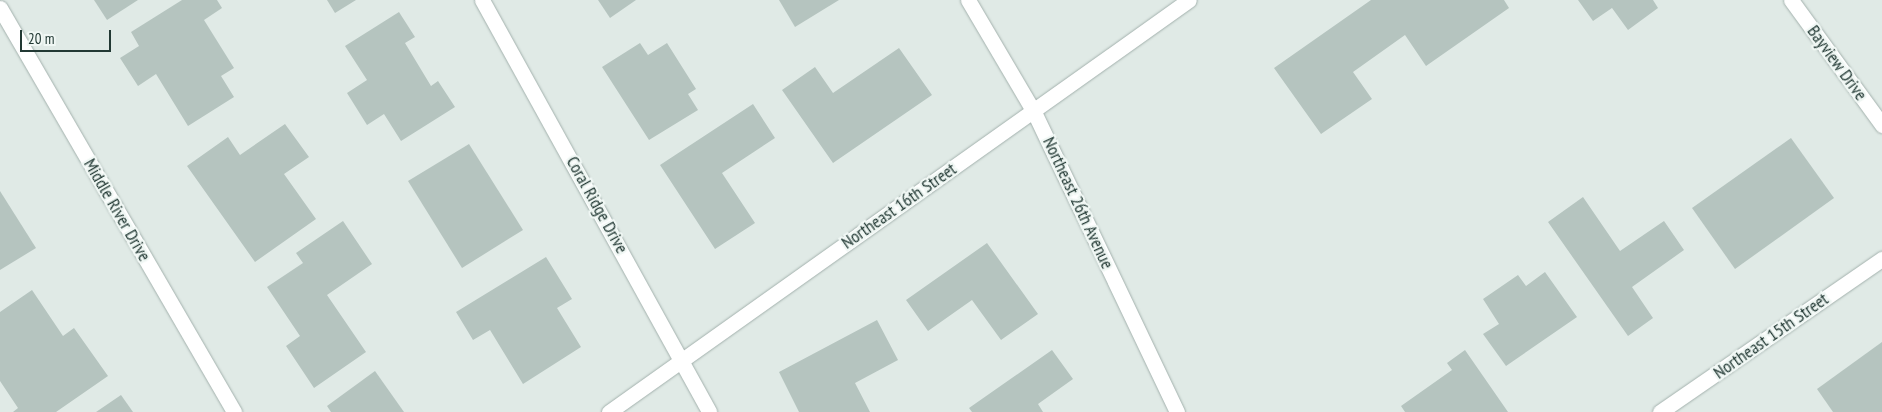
<!DOCTYPE html>
<html>
<head>
<meta charset="utf-8">
<style>
	body { margin:0 }
	#map { position:relative; width:1882px; height:412px; overflow:hidden; background:#e0eae6; font-family:"PT Sans Narrow",sans-serif }
	div>[style] { position:absolute }
	[style*='--x'] { left:calc(var(--x)*1px); top:calc(var(--y)*1px); width:calc(var(--w)*1px); rotate:calc(var(--a)*1deg) }
	.building>* { inset:0; background:#b5c4bf }
	.roads { filter:drop-shadow(0 0 1px #a3b1ad) drop-shadow(0 0 1px #a3b1ad) }
	.minor>* { height:15px; margin:-7.5px; padding:0 7.5px; transform-origin:7.5px; border-radius:7.5px; background:#fff }
	span { translate:-50% -50%; white-space:nowrap; text-align:center; line-height:1.15; -webkit-text-stroke:4.5px #f0f7f4; paint-order:stroke }
	.street-label { font-size:18px; color:#223934 }
	.scale { position:absolute; left:20px; top:30px; width:91px; height:22px; box-sizing:border-box; border:2px solid #223934; border-top:0; padding-left:6px; font-size:15px; line-height:18px; white-space:nowrap; color:#223934; -webkit-text-stroke:4px #f0f7f4; paint-order:stroke }
</style>
</head>
<body>
<div id="map">
	<div class="building">
		<i style="clip-path:polygon(94px 0,138px 0,107px 20px)"></i>
		<i style="clip-path:polygon(182px 0,217px 0,222px 8px,204px 20px,234px 68px,221px 76px,234px 97px,188px 126px,156px 74px,138px 86px,120px 58px,139px 46px,131px 32px)"></i>
		<i style="clip-path:polygon(327px 0,356px 0,335px 13px)"></i>
		<i style="clip-path:polygon(598px 0,636px 0,610px 18px)"></i>
		<i style="clip-path:polygon(779px 0,839px 0,795px 27px)"></i>
		<i style="clip-path:polygon(1371px 0,1504px 0,1509px 8px,1426px 66px,1405px 35px,1353px 72px,1372px 99px,1321px 134px,1274px 68px)"></i>
		<i style="clip-path:polygon(1578px 0,1653px 0,1658px 8px,1628px 30px,1612px 8px,1593px 21px)"></i>
		<i style="clip-path:polygon(399px 12px,415px 37px,405px 43px,431px 86px,438px 81px,455px 107px,401px 141px,384px 114px,367px 125px,347px 93px,367px 80px,345px 46px)"></i>
		<i style="clip-path:polygon(640px 43px,648px 55px,667px 43px,696px 89px,688px 94px,698px 110px,649px 140px,602px 67px)"></i>
		<i style="clip-path:polygon(899px 48px,932px 95px,833px 163px,782px 90px,815px 67px,833px 93px)"></i>
		<i style="clip-path:polygon(753px 104px,775px 138px,722px 173px,755px 223px,715px 249px,660px 165px)"></i>
		<i style="clip-path:polygon(285px 124px,309px 157px,284px 174px,316px 219px,255px 262px,187px 166px,228px 137px,240px 155px)"></i>
		<i style="clip-path:polygon(1791px 138px,1834px 198px,1735px 269px,1692px 208px)"></i>
		<i style="clip-path:polygon(469px 144px,523px 230px,462px 268px,408px 181px)"></i>
		<i style="clip-path:polygon(0 191px,36px 248px,0 270px)"></i>
		<i style="clip-path:polygon(1583px 197px,1620px 251px,1664px 221px,1684px 250px,1632px 287px,1653px 318px,1628px 336px,1548px 222px)"></i>
		<i style="clip-path:polygon(343px 221px,372px 264px,327px 295px,366px 352px,314px 388px,286px 346px,300px 336px,267px 287px,303px 263px,296px 253px)"></i>
		<i style="clip-path:polygon(987px 243px,1038px 314px,1001px 340px,972px 300px,928px 331px,906px 300px)"></i>
		<i style="clip-path:polygon(546px 257px,572px 299px,557px 308px,581px 347px,523px 384px,490px 330px,473px 340px,456px 312px)"></i>
		<i style="clip-path:polygon(1545px 272px,1577px 317px,1506px 366px,1483px 334px,1499px 324px,1483px 299px,1518px 275px,1526px 286px)"></i>
		<i style="clip-path:polygon(32px 290px,63px 336px,74px 328px,108px 376px,56px 412px,13px 412px,18px 408px,0 381px,0 312px)"></i>
		<i style="clip-path:polygon(877px 320px,898px 360px,855px 383px,870px 412px,799px 412px,779px 372px)"></i>
		<i style="clip-path:polygon(1882px 342px,1882px 412px,1833px 412px,1817px 389px)"></i>
		<i style="clip-path:polygon(1052px 350px,1073px 379px,1038px 404px,1043px 412px,972px 412px,969px 408px)"></i>
		<i style="clip-path:polygon(1465px 350px,1508px 412px,1405px 412px,1401px 406px,1452px 370px,1447px 363px)"></i>
		<i style="clip-path:polygon(375px 371px,404px 412px,331px 412px,327px 406px)"></i>
		<i style="clip-path:polygon(121px 395px,133px 412px,96px 412px)"></i>
	</div>
	<div class="roads">
		<div class="minor">
			<i style="--x:482;--y:0;--w:470;--a:61.1"></i>
			<i style="--x:968;--y:0;--w:130;--a:59.5"></i>
			<i style="--x:1034;--y:112;--w:332;--a:64.5"></i>
			<i style="--x:1791;--y:0;--w:155;--a:53.9"></i>
			<i style="--x:0;--y:8;--w:467;--a:59.9"></i>
			<i style="--x:609;--y:412;--w:711;--a:-35.39"></i>
			<i style="--x:1660;--y:412;--w:270;--a:-34.6"></i>
		</div>
	</div>
	<div class="street-label">
		<span style="left:1837px;top:63px;rotate:54deg">Bayview Drive</span>
		<span style="left:1078px;top:203px;rotate:65deg">Northeast 26th Avenue</span>
		<span style="left:597px;top:205px;rotate:61deg">Coral Ridge Drive</span>
		<span style="left:899px;top:206px;rotate:-35deg">Northeast 16th Street</span>
		<span style="left:117px;top:210px;rotate:60deg">Middle River Drive</span>
		<span style="left:1771px;top:336px;rotate:-35deg">Northeast 15th Street</span>
	</div>
	<div class="scale">20 m</div>
</div>
</body>
</html>
